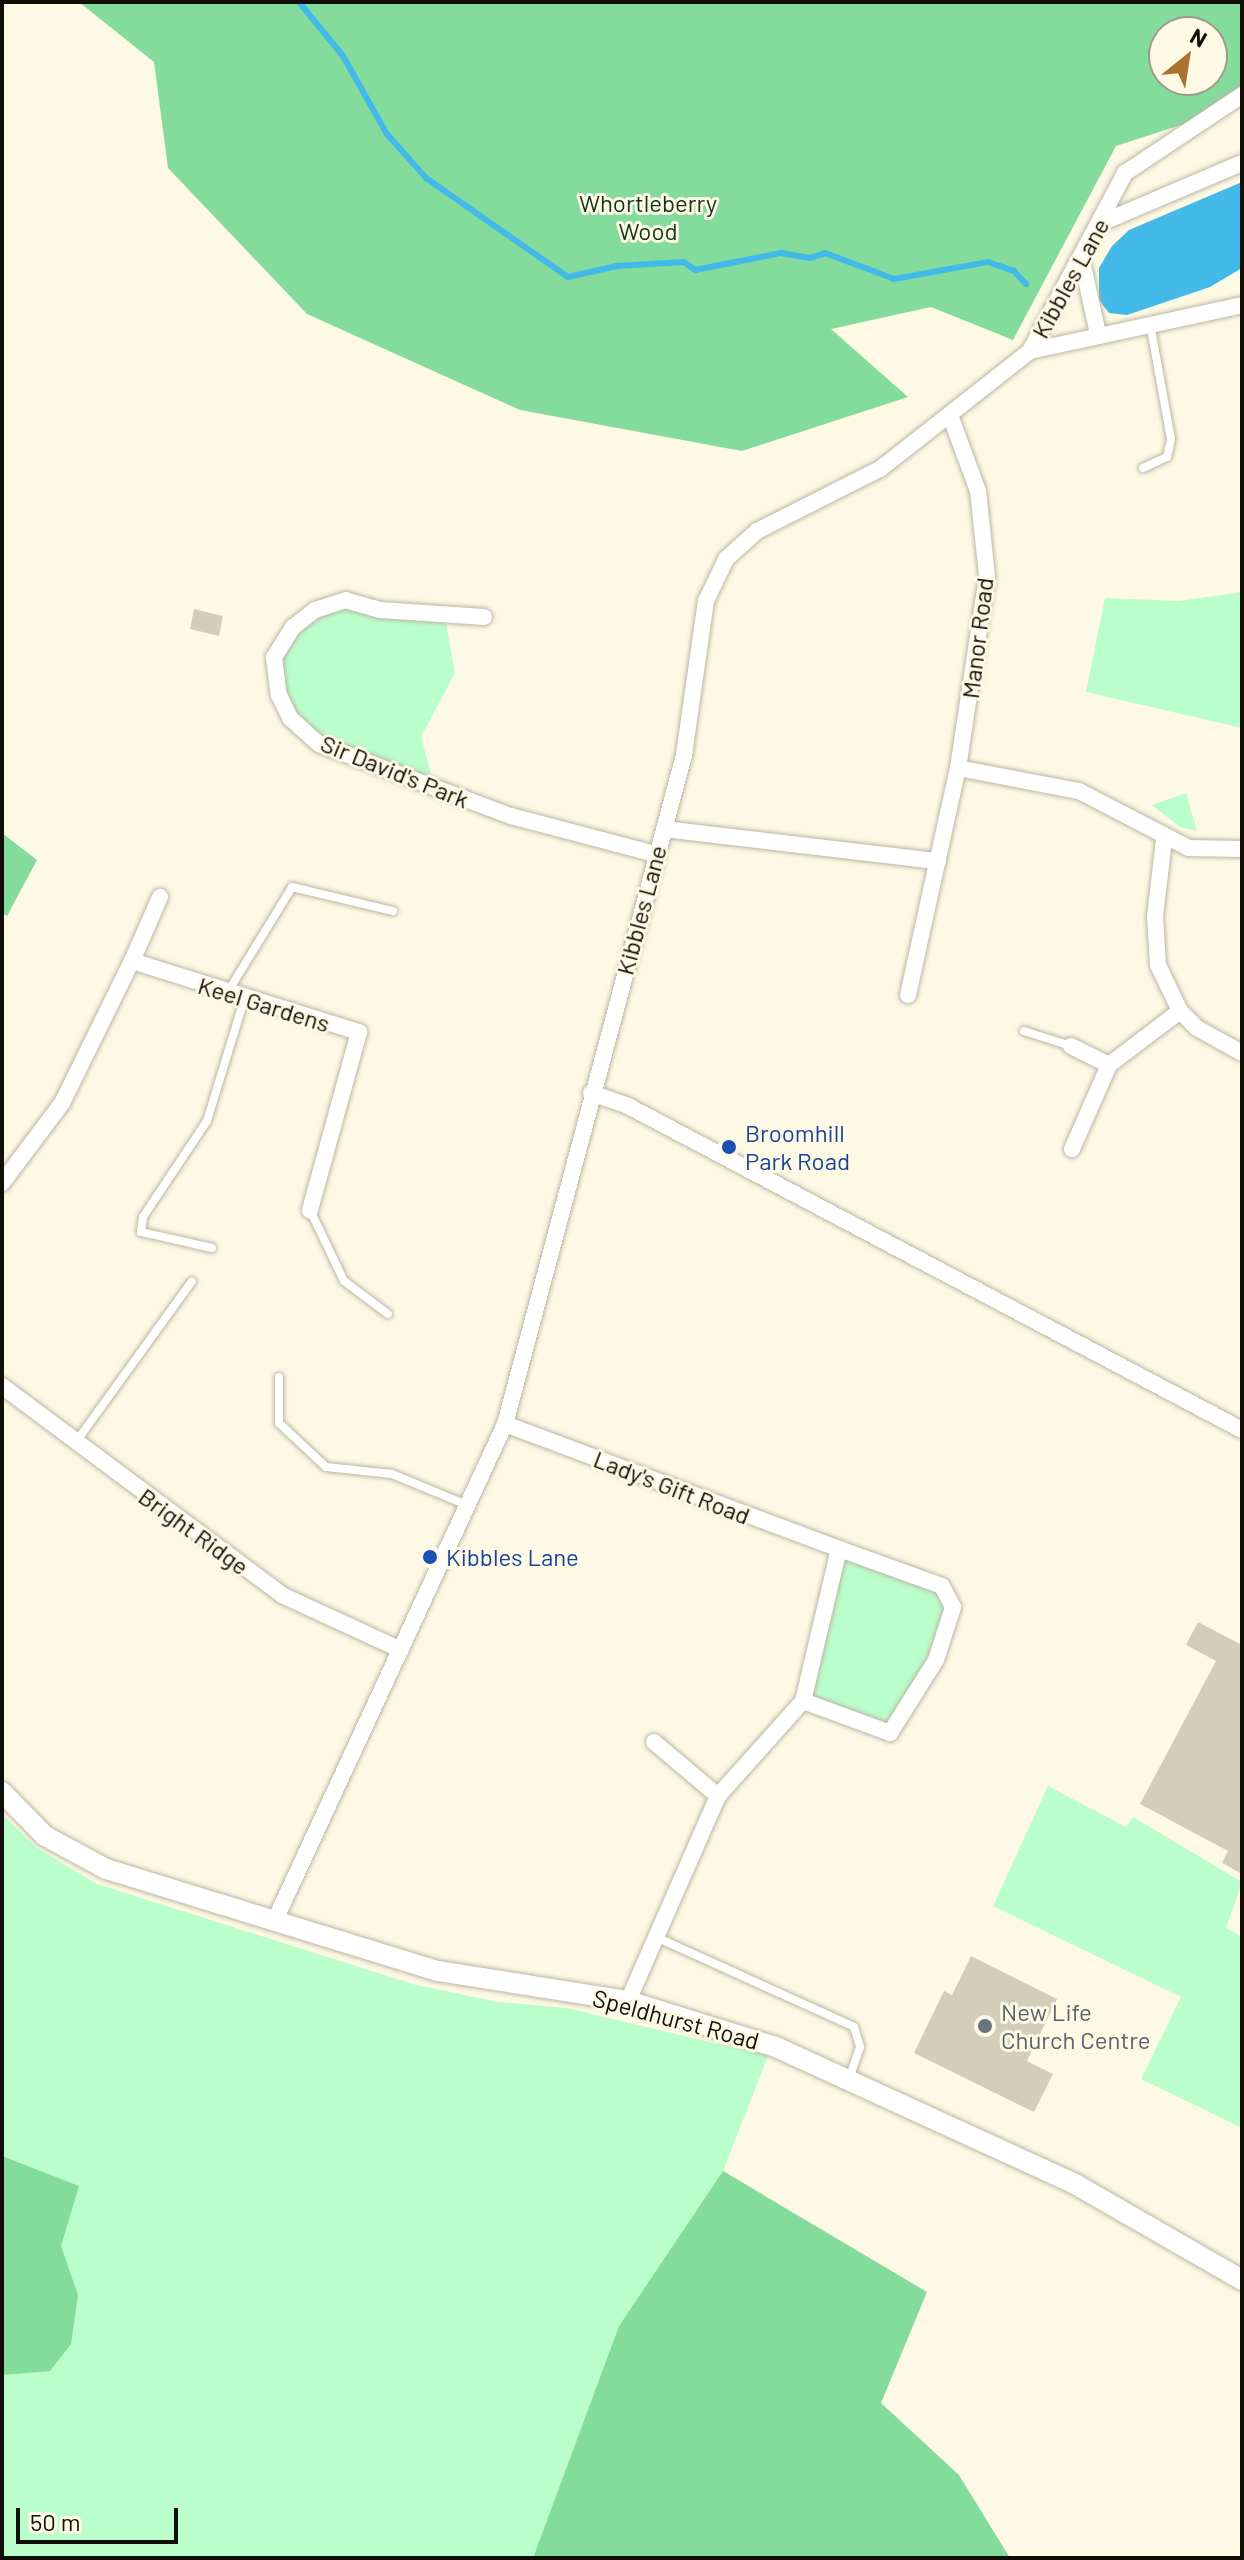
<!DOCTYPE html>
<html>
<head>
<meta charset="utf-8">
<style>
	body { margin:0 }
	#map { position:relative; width:1244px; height:2560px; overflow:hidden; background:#fef9e4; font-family:Barlow,sans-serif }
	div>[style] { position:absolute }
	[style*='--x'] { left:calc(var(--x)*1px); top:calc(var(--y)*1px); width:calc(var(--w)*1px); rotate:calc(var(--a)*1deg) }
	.green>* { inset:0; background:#bafecb }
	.forest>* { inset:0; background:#83db9c }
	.water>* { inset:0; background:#43b9ea }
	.stream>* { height:6px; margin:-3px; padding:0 3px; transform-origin:3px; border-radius:3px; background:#43b9ea }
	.building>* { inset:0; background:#d3ceba }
	.roads { filter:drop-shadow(0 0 2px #bbb6a3) drop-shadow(0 0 2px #bbb6a3) }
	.service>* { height:8px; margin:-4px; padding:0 4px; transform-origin:4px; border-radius:4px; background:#fff }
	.minor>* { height:16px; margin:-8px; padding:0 8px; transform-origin:8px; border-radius:8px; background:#fff }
	.tertiary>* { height:20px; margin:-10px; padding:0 10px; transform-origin:10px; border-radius:10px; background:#fff }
	.dots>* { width:22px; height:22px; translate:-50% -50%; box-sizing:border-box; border:4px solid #fef9e4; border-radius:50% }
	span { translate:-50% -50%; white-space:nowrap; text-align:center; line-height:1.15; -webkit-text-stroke:6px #fef9e4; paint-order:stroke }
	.park-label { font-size:24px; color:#0f351c }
	.street-label { font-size:24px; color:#0f0e07 }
	.transit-label { font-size:24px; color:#164399 }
	.left { translate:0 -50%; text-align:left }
	.worship-label { font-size:24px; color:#5b616d }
	.frame { position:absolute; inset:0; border:4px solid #0f0e07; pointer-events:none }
	.north { position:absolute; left:1148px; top:16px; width:80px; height:80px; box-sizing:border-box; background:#fef9e4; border:2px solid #9e9b8c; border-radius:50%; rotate:30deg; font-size:22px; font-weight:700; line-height:32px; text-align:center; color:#0f0e07 }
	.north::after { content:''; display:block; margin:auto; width:28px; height:36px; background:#a9722e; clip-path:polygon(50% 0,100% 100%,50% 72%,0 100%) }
	.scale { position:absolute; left:16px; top:2508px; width:162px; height:36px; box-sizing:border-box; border:4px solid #0f0e07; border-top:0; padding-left:10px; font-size:24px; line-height:28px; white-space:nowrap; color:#0f0e07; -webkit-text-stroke:6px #fef9e4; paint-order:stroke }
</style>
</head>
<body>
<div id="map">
	<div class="green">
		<i style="clip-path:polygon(1242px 592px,1242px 728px,1086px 692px,1105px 598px,1179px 601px)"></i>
		<i style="clip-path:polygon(346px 600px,445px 618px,455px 673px,421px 737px,435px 788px,319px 744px,290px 718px,274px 657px,293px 627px)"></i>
		<i style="clip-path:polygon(1186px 793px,1197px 831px,1180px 827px,1152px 805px)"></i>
		<i style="clip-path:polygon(839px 1549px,942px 1586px,953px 1607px,936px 1660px,890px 1733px,803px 1701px)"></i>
		<i style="clip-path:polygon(1048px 1786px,1126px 1827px,1133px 1817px,1242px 1882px,1226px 1928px,1242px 1937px,1242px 2128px,1141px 2079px,1181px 1997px,993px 1906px)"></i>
		<i style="clip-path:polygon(2px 1814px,37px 1848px,97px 1884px,416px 1985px,498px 2002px,567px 2008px,768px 2056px,723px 2171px,619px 2326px,533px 2558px,2px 2558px)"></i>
	</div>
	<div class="forest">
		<i style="clip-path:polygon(evenodd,79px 2px,1242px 2px,1242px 105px,1116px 146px,1013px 340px,931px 307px,831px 329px,908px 397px,742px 451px,520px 410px,307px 314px,168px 168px,154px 62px,79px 2px,1164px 32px,1212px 32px,1212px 80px,1164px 80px,1164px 32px)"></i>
		<i style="clip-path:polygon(2px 833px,37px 860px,7px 916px,2px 913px)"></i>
		<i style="clip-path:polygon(2px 2156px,79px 2186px,61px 2246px,78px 2295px,71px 2344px,50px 2371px,2px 2375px)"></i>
		<i style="clip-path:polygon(723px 2171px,927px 2292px,881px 2403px,959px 2475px,1010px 2558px,533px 2558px,619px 2326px)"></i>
	</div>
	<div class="water">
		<i style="clip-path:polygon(1242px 182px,1242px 268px,1210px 287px,1127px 315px,1109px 313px,1099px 300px,1099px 268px,1112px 246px,1129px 230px)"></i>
	</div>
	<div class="stream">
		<i style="--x:299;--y:2;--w:70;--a:50.8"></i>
		<i style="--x:343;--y:56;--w:90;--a:60.6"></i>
		<i style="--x:387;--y:134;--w:59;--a:48.4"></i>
		<i style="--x:426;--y:178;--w:173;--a:34.9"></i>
		<i style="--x:568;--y:277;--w:50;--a:-12.7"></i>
		<i style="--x:617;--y:266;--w:67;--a:-3.4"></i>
		<i style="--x:684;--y:262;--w:14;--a:36"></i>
		<i style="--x:695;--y:270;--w:88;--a:-11.2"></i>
		<i style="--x:781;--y:253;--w:29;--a:10"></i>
		<i style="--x:810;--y:258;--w:16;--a:-18"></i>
		<i style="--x:825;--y:253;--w:74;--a:20.6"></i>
		<i style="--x:894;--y:279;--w:96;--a:-10.3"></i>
		<i style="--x:988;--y:262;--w:28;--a:19"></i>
		<i style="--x:1014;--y:271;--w:18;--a:47"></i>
	</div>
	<div class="building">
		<i style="clip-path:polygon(194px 609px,223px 616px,219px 636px,190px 629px)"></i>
		<i style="clip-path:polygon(1198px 1622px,1242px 1645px,1242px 1874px,1222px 1863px,1228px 1851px,1140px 1804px,1216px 1661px,1186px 1645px)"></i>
		<i style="clip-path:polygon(971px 1956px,1057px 1999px,1027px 2061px,1053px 2074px,1034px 2112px,914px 2053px,944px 1991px,952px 1995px)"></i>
	</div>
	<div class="roads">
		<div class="service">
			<i style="--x:1143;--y:468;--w:26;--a:-25"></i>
			<i style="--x:1167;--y:457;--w:18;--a:-77"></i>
			<i style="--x:1171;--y:439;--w:117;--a:-100.3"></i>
			<i style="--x:229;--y:990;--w:121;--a:-58.5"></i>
			<i style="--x:292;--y:887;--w:104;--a:13.4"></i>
			<i style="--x:1024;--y:1031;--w:49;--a:17.7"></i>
			<i style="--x:310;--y:1210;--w:79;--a:64.4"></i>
			<i style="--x:344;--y:1281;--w:55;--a:36.9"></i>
			<i style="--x:212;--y:1248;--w:73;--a:-167.3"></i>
			<i style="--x:141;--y:1232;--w:15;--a:-82"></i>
			<i style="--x:143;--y:1217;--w:115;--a:-56.3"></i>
			<i style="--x:207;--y:1121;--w:127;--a:-73"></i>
			<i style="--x:279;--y:1377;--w:46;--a:90"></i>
			<i style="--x:279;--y:1423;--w:64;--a:43.1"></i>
			<i style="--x:326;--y:1467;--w:66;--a:6.1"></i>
			<i style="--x:392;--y:1474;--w:81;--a:22.5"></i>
			<i style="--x:76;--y:1442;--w:198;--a:-54.2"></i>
			<i style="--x:656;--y:1937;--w:217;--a:24.4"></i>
			<i style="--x:854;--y:2027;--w:21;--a:73"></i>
			<i style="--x:860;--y:2047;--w:34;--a:109"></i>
		</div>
		<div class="minor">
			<i style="--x:1101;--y:223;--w:153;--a:-23.1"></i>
			<i style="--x:1082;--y:261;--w:75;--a:77.6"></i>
			<i style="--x:1030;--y:351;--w:217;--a:-12.2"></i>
			<i style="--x:484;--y:617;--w:104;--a:-176.1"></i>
			<i style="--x:380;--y:610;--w:35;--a:-164"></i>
			<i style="--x:346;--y:600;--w:33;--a:162"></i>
			<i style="--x:315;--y:610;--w:28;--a:142"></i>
			<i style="--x:293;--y:627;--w:36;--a:122"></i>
			<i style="--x:274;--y:657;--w:38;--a:83"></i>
			<i style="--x:279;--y:695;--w:25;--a:64"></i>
			<i style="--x:290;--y:718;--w:39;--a:42"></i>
			<i style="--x:319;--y:744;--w:205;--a:20.6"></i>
			<i style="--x:511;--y:816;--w:149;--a:14.8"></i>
			<i style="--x:958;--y:768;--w:123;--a:10.8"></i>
			<i style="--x:1079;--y:791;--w:124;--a:27.4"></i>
			<i style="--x:1189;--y:848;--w:53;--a:1.1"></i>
			<i style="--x:664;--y:829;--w:276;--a:6.7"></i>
			<i style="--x:1164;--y:840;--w:78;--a:96.7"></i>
			<i style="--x:1155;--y:917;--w:48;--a:86.4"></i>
			<i style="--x:1158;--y:965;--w:51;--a:64.4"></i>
			<i style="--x:1180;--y:1011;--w:24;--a:45"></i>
			<i style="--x:1197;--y:1028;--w:51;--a:29.1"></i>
			<i style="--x:132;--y:961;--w:70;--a:-66.4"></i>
			<i style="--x:908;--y:995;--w:232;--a:-77.6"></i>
			<i style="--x:958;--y:768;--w:194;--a:-81.4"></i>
			<i style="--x:987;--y:576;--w:85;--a:-96"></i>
			<i style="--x:978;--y:491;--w:78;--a:-110.3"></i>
			<i style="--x:1071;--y:1046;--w:42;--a:26.6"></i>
			<i style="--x:591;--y:1093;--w:39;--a:19"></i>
			<i style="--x:628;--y:1106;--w:694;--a:27.82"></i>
			<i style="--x:1072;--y:1149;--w:92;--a:-66.2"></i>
			<i style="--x:1109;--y:1065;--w:89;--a:-37.3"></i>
			<i style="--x:2;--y:1183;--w:100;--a:-53.1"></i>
			<i style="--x:62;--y:1103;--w:158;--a:-63.8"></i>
			<i style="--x:132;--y:961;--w:238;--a:17.4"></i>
			<i style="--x:359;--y:1032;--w:185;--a:105.4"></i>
			<i style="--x:2;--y:1386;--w:349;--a:36.7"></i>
			<i style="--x:282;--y:1595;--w:131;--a:24.8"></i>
			<i style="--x:505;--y:1424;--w:357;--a:20.5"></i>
			<i style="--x:839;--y:1549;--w:156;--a:103.3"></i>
			<i style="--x:803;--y:1701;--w:127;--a:131.8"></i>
			<i style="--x:718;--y:1796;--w:224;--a:113.7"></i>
			<i style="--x:803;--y:1701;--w:93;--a:20.2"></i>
			<i style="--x:890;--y:1733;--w:86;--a:-57.8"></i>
			<i style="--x:936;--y:1660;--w:56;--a:-72.2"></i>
			<i style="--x:953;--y:1607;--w:24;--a:-118"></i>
			<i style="--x:942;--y:1586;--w:109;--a:-160.2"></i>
			<i style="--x:654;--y:1742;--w:84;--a:40.2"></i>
			<i style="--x:276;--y:1918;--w:544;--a:-65.13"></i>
			<i style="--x:505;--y:1424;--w:693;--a:-75.02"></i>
			<i style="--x:684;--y:755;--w:156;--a:-81.9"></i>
			<i style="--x:706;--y:601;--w:47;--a:-64.5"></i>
			<i style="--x:726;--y:559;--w:42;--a:-42.1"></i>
			<i style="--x:757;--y:531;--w:138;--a:-26.8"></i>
			<i style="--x:880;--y:469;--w:191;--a:-38.2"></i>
			<i style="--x:1030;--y:351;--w:202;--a:-61.9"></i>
			<i style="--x:1125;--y:173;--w:141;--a:-33.7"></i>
		</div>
		<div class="tertiary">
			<i style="--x:2;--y:1792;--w:62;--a:45.7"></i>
			<i style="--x:45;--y:1836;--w:69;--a:28.4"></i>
			<i style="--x:106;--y:1869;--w:347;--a:17.1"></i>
			<i style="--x:438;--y:1971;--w:192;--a:9"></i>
			<i style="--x:628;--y:2001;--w:155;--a:17.3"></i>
			<i style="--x:776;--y:2047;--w:329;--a:24.6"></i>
			<i style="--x:1075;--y:2184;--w:193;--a:29.9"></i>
		</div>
	</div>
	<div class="dots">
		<i style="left:729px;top:1147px;background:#1a4fb4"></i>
		<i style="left:430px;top:1557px;background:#1a4fb4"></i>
		<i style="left:985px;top:2026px;background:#6b7280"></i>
	</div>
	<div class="park-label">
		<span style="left:648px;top:217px">Whortleberry<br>Wood</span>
	</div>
	<div class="street-label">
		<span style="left:1070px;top:278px;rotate:-61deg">Kibbles Lane</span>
		<span style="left:977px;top:638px;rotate:-83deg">Manor Road</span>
		<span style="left:395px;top:771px;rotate:22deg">Sir David's Park</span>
		<span style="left:641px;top:910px;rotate:-75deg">Kibbles Lane</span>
		<span style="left:264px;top:1004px;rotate:17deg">Keel Gardens</span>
		<span style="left:672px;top:1487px;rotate:21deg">Lady's Gift Road</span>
		<span style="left:194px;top:1531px;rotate:36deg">Bright Ridge</span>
		<span style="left:676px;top:2019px;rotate:15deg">Speldhurst Road</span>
	</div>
	<div class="transit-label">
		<span class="left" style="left:745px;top:1147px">Broomhill<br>Park Road</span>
		<span class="left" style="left:446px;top:1557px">Kibbles Lane</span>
	</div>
	<div class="worship-label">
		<span class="left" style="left:1001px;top:2026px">New Life<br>Church Centre</span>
	</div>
	<div class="frame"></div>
	<div class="north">N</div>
	<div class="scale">50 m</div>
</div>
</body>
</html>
